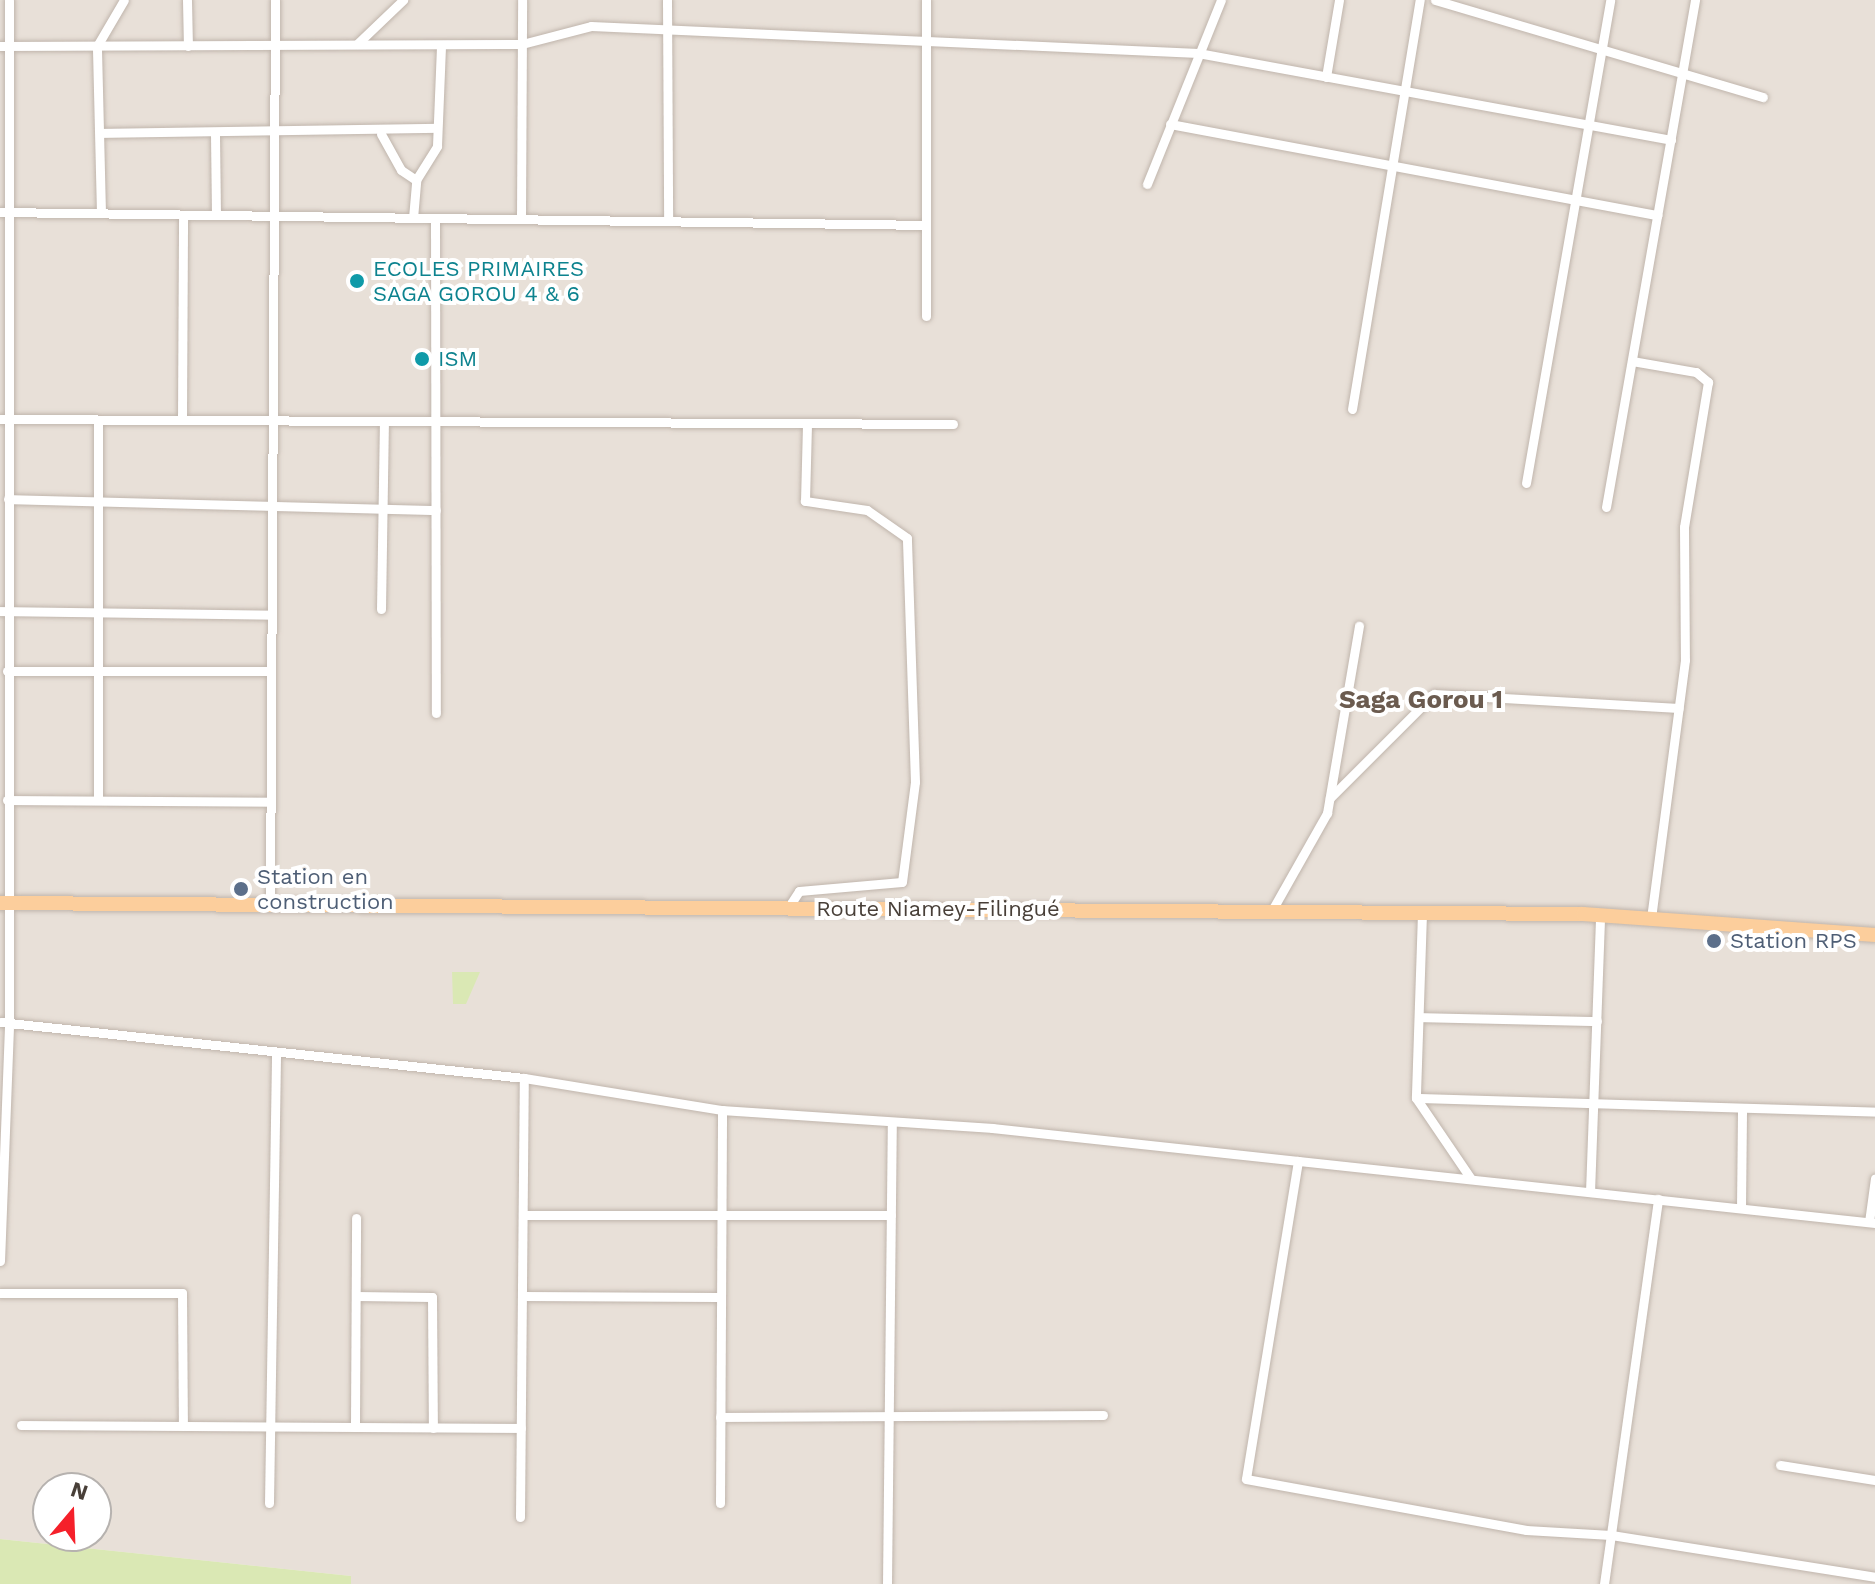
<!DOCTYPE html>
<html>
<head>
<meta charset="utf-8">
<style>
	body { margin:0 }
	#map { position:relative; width:1875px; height:1584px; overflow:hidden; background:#f5efea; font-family:"Work Sans",sans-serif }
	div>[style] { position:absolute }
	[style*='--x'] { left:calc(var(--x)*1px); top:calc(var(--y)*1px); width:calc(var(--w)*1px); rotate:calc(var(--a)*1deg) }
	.residential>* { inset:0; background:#e8e0d8 }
	.green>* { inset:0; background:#dae8b4 }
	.roads { filter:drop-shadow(0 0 2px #c0b5ac) drop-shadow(0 0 2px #c0b5ac) }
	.minor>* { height:9px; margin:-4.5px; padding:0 4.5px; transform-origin:4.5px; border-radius:4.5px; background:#fff }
	.primary>* { height:14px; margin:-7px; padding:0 7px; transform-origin:7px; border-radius:7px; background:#fcce9c }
	.dots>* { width:22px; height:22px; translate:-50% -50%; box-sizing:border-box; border:4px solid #fff; border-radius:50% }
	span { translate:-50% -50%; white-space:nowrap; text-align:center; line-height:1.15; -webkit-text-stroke:8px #fff; paint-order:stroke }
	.culture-label { font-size:22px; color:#0d838f }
	.left { translate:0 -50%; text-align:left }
	.service-label { font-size:22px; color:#4e5e75 }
	.street-label { font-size:22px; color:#483f38 }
	.quarter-label { font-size:26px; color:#6b5b4f; font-weight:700 }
	.north { position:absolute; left:32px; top:1472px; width:80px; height:80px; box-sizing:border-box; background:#fff; border:2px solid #b6b2af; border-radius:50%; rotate:19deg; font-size:22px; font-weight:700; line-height:32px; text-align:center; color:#483f38 }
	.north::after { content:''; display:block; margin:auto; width:28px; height:36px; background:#f5202a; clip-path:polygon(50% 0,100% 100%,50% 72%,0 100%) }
</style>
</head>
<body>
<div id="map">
	<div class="residential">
		<i style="clip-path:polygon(evenodd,0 0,1875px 0,1875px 1584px,351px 1584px,351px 1576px,0 1539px,0 0,48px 1488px,96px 1488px,96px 1536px,48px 1536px,48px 1488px)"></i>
	</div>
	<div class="green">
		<i style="clip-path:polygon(452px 972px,480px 972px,466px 1004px,453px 1004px)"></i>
		<i style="clip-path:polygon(0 1539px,351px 1576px,351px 1584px,0 1584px)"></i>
	</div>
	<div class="roads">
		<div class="minor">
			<i style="--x:187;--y:0;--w:46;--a:88.8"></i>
			<i style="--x:667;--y:0;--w:221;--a:89.7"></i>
			<i style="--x:926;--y:0;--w:316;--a:90"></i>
			<i style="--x:1435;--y:0;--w:342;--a:16.5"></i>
			<i style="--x:357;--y:44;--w:64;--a:-43.7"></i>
			<i style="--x:0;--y:46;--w:522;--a:-0.22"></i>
			<i style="--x:522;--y:44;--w:71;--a:-14.6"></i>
			<i style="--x:591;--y:26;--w:608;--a:2.55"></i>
			<i style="--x:1198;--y:53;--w:481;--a:10.4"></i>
			<i style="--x:1326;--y:77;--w:78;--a:-80.4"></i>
			<i style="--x:1170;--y:124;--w:496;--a:10.6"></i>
			<i style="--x:100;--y:133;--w:336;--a:-0.9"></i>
			<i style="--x:215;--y:134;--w:81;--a:89.3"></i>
			<i style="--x:381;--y:134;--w:41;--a:60.9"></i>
			<i style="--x:401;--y:170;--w:18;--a:34"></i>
			<i style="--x:1147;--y:184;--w:198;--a:-68.1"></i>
			<i style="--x:0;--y:212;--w:926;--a:0.8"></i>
			<i style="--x:101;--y:213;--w:167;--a:-91.4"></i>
			<i style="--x:97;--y:46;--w:53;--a:-59.6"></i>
			<i style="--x:413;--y:218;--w:38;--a:-85"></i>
			<i style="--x:416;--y:180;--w:40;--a:-58"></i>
			<i style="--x:437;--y:146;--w:101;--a:-87.7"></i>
			<i style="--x:435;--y:218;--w:495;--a:89.9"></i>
			<i style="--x:521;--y:219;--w:219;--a:-89.7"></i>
			<i style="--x:1632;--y:361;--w:65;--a:9.8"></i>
			<i style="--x:1696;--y:372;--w:16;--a:40"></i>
			<i style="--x:1708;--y:382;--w:147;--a:99.4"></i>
			<i style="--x:1684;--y:527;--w:133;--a:89.6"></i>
			<i style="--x:1685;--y:660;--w:259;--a:97.5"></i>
			<i style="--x:1352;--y:409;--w:415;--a:-80.6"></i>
			<i style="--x:0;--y:419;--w:953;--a:0.3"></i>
			<i style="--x:182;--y:420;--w:205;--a:-89.7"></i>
			<i style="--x:1526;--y:483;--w:490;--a:-80.1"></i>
			<i style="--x:8;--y:499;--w:428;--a:1.5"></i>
			<i style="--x:1606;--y:507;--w:515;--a:-80.04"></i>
			<i style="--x:381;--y:609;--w:188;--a:-89.1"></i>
			<i style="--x:0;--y:611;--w:271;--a:0.8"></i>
			<i style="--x:7;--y:671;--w:264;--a:0"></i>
			<i style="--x:1330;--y:798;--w:147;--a:-45"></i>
			<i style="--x:1434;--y:694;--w:245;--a:3.3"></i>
			<i style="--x:7;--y:800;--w:263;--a:0.4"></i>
			<i style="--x:98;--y:800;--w:380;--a:-90"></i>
			<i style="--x:270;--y:904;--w:904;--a:-89.68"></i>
			<i style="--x:788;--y:908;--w:20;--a:-57"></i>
			<i style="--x:799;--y:891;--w:103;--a:-5"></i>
			<i style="--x:902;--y:882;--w:101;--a:-82.6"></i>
			<i style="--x:915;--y:782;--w:244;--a:-91.9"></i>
			<i style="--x:907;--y:538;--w:49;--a:-145"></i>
			<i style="--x:867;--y:510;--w:63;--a:-171.7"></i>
			<i style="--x:805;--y:501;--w:78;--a:-88.5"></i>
			<i style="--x:1271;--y:912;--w:114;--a:-60.5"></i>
			<i style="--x:1327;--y:813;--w:190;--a:-80.3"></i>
			<i style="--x:1422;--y:913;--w:185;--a:91.9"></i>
			<i style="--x:1416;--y:1098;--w:98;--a:55.8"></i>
			<i style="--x:1419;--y:1017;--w:178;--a:1.3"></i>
			<i style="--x:0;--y:1022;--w:527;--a:6.1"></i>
			<i style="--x:524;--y:1078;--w:201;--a:9.2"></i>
			<i style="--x:722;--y:1110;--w:271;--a:3.8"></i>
			<i style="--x:992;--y:1128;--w:888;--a:6.14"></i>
			<i style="--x:1416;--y:1098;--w:459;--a:1.7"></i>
			<i style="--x:1298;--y:1161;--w:322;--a:99.3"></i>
			<i style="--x:1246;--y:1479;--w:285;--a:10.3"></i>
			<i style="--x:1526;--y:1530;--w:85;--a:3.4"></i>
			<i style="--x:1611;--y:1535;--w:267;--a:9"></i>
			<i style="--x:1590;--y:1192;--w:277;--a:-87.9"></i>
			<i style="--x:1741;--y:1208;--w:98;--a:-89.4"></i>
			<i style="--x:523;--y:1215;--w:368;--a:0"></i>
			<i style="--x:1869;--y:1222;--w:44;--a:-82.2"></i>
			<i style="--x:0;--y:1261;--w:238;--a:-87.8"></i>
			<i style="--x:9;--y:1023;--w:1023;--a:-90"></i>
			<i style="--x:0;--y:1293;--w:182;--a:0"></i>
			<i style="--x:182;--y:1293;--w:133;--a:89.6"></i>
			<i style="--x:356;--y:1296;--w:76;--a:0.8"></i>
			<i style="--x:432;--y:1297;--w:131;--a:89.6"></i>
			<i style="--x:522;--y:1296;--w:195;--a:0.3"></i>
			<i style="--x:720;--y:1417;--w:383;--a:-0.3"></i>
			<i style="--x:21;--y:1425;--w:500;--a:0.34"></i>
			<i style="--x:355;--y:1427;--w:209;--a:-89.7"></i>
			<i style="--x:1780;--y:1465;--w:96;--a:9"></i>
			<i style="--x:269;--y:1503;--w:451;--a:-89.1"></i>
			<i style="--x:720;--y:1503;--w:393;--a:-89.7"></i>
			<i style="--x:520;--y:1517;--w:439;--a:-89.5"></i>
			<i style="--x:887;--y:1584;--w:458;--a:-89.4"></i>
			<i style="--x:1604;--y:1584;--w:389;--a:-82"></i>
		</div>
		<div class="primary">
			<i style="--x:0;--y:903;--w:1583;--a:0.4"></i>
			<i style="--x:1583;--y:914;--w:293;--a:4.1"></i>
		</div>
	</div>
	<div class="dots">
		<i style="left:357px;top:281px;background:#0f9aa8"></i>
		<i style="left:422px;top:359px;background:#0f9aa8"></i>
		<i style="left:241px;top:889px;background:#5c6f8a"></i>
		<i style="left:1714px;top:941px;background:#5c6f8a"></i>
	</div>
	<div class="culture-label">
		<span class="left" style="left:373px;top:281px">ECOLES PRIMAIRES<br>SAGA GOROU 4 &amp; 6</span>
		<span class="left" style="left:438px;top:359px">ISM</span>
	</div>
	<div class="service-label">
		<span class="left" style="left:257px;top:889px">Station en<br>construction</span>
		<span class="left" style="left:1730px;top:941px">Station RPS</span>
	</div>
	<div class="street-label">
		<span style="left:938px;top:909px">Route Niamey-Filingué</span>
	</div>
	<div class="quarter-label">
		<span style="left:1421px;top:700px">Saga Gorou 1</span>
	</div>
	<div class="north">N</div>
</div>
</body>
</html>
